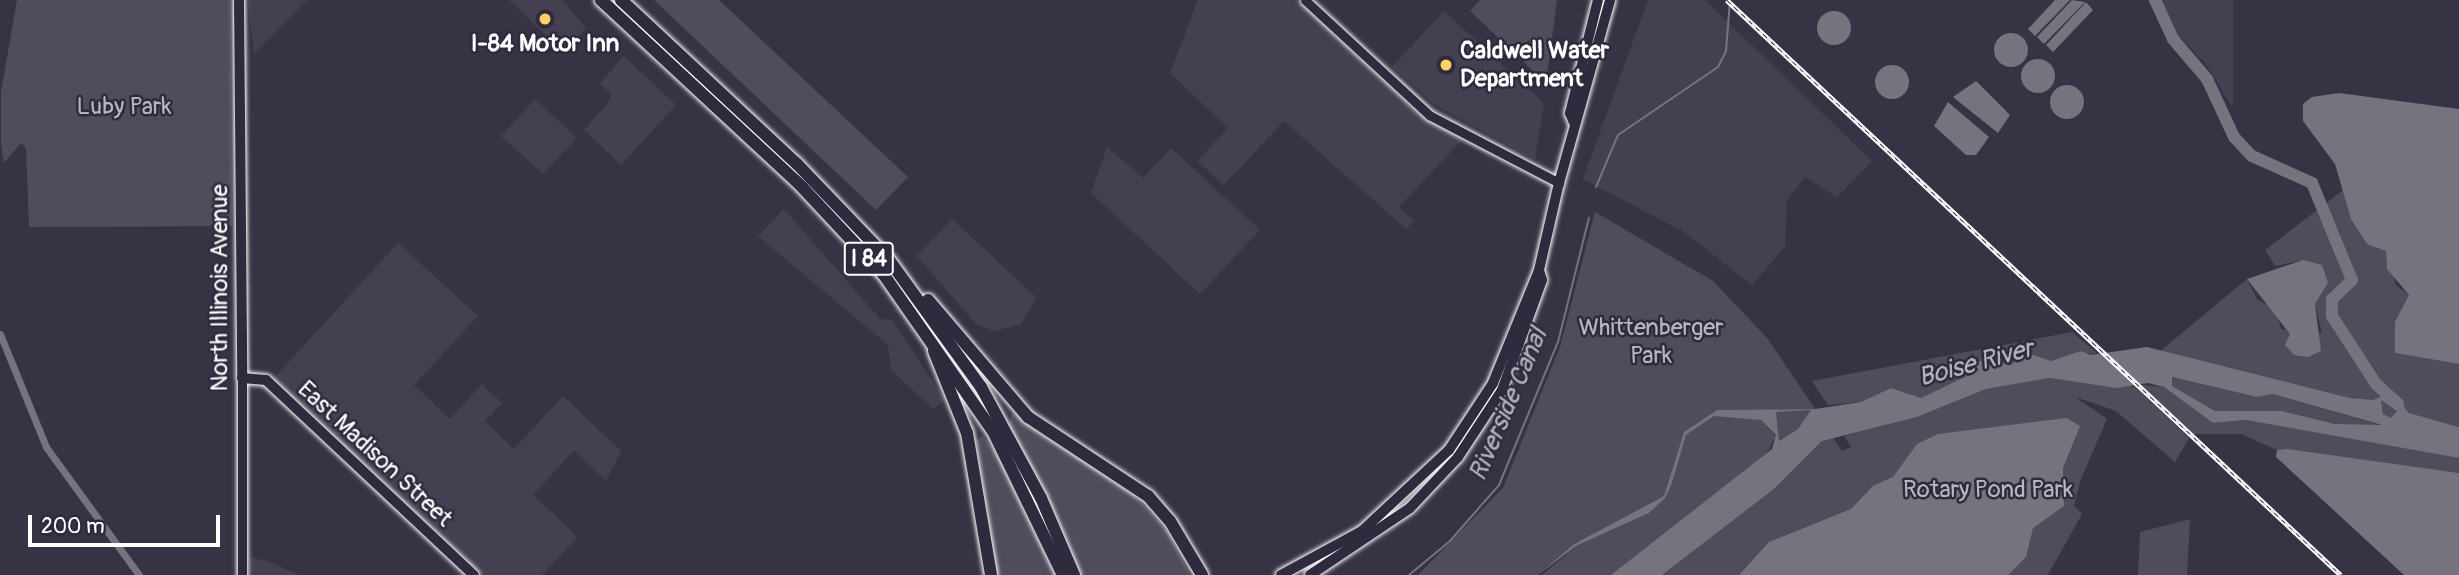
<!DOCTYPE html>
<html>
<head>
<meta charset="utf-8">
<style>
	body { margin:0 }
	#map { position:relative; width:2459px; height:575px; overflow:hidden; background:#373345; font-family:Pangolin,sans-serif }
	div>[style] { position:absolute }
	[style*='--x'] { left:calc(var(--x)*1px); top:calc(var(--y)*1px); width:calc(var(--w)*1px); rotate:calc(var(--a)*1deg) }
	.built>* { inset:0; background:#444051 }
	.green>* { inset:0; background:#514c5c }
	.water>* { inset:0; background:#76737f }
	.round { border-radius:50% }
	.stream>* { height:2px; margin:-1px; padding:0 1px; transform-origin:1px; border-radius:1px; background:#76737f }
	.canal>* { height:7px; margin:-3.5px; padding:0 3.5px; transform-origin:3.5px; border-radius:3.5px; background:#76737f }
	.river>* { height:12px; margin:-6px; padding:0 6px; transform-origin:6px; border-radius:6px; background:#76737f }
	.roads { filter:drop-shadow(0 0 2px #fff) drop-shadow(0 0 2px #fff) }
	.minor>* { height:9px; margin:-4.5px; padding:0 4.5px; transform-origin:4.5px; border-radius:4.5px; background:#2f2a3d }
	.major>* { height:10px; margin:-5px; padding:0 5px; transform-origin:5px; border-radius:5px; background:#2f2a3d }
	.highway>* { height:12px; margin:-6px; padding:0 6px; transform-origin:6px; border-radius:6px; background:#2f2a3d }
	.rail>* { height:4.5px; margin-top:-2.25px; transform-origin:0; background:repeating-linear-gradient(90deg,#2f2a3d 0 5px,#fff 0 10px); box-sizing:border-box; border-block:2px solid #fff }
	.dots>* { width:19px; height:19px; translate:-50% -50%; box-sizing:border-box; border:4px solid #2f2a3d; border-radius:50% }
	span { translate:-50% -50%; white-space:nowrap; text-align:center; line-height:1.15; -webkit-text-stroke:5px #2f2a3d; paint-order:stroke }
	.shield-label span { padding:2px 5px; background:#2f2a3d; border:2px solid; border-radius:5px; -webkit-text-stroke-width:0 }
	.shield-label { font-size:23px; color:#fff; font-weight:700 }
	.poi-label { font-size:24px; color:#fff; font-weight:700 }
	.left { translate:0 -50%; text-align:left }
	.park-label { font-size:24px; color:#b9b7be }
	.street-label { font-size:24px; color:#fff }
	.water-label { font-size:26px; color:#b4b2b9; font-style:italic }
	.scale { position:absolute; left:28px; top:515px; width:192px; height:32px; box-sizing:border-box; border:4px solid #fff; border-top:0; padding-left:9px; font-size:21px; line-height:24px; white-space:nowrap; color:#fff; -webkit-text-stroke:5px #2f2a3d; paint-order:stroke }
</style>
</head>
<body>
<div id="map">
	<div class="built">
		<i style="clip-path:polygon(248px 0,307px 0,254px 54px)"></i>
		<i style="clip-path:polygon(509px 0,562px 0,586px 28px,564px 53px)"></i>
		<i style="clip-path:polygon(1198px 0,1296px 0,1418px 114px,1463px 139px,1399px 207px,1414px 221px,1406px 229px,1284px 121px,1224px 185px,1197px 161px,1228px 128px,1170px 73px)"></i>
		<i style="clip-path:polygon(1648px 0,1705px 0,1872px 161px,1837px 197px,1805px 177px,1787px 201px,1785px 247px,1752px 285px,1684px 232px,1583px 179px)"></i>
		<i style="clip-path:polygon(2160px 0,2233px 0,2233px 108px,2206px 64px,2175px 32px)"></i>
		<i style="clip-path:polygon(1444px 11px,1544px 103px,1535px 160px,1434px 104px,1392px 67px)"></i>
		<i style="clip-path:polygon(624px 56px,676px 105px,621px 165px,584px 130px,609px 102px,611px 94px,600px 83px)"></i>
		<i style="clip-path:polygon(535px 99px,577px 138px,543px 174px,501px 136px)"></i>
		<i style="clip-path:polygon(1107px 147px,1143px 178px,1171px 148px,1260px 230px,1200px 294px,1091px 193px)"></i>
		<i style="clip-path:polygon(784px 209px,880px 319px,892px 320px,945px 400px,933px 409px,891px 370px,888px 345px,758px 236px)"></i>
		<i style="clip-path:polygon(952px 219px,1037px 298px,1021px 324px,995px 331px,976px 324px,917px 256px)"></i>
		<i style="clip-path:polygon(398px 243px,478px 316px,414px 385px,450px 419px,482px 384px,502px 403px,485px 421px,514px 449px,563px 396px,621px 451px,606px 481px,574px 450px,533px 495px,578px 537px,542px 575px,483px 575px,273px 379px)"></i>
		<i style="clip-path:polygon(249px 557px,267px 561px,300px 575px,249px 575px)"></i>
	</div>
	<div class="green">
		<i style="clip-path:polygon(17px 0,230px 0,232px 226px,29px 227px,26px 148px,21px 143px,4px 163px,1px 144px,1px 92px)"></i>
		<i style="clip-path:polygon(654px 0,719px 0,908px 177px,876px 210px)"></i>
		<i style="clip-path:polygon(1480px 0,1557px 0,1546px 83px,1470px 11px)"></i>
		<i style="clip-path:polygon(2346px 188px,2351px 219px,2387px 250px,2396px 285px,2409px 295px,2395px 353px,2459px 364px,2459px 427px,2409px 413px,2392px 392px,2373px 400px,2350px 398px,2159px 352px,2247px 279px,2257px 299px,2276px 311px,2281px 329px,2322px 333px,2315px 304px,2328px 283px,2303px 260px,2275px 266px,2265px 250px)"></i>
		<i style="clip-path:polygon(1595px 212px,1713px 281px,1768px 339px,1815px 409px,1717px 410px,1684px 432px,1664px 496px,1574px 544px,1538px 575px,1418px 575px,1503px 488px,1560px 347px)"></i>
		<i style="clip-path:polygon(2072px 332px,2097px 353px,2051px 361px,2026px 352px,2011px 365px,1989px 359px,1968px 363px,1979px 370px,1921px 398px,1891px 388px,1861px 402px,1828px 405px,1812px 381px)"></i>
		<i style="clip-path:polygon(2171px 377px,2257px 397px,2273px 394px,2383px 426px,2335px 424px,2282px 411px,2215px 411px,2172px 386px)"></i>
		<i style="clip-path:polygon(2050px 378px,2135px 387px,2189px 438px,2175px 462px,2116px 411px,2075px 397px,2107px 419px,2081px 479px,2074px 506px,2082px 514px,2048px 575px,1662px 575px,1774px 489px,1822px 441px,1832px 437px,1842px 451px,1851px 447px,1844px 436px,1917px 417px,1986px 389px)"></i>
		<i style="clip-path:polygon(2141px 385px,2164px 387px,2213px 423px,2246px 420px,2459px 458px,2459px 473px,2277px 450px,2241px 434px,2192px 434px)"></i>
		<i style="clip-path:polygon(2381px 400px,2391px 401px,2397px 411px,2391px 419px,2383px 414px)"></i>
		<i style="clip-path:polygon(1812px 410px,1799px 429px,1779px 441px,1776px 412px)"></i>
		<i style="clip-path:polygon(1013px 411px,1135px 496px,1166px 530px,1190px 575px,1080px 575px,1008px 425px)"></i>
		<i style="clip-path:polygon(1739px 415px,1761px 420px,1776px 436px,1761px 464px,1611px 575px,1542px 575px,1576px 546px,1649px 513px,1672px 483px,1686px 435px,1714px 416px)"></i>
		<i style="clip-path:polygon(982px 435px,995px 451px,1055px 575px,997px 575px,976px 442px)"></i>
		<i style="clip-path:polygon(2190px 519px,2187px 575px,2138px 575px,2140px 532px)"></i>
	</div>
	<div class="water">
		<i style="clip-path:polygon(2055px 0,2070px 0,2035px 36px,2028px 29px)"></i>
		<i style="clip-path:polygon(2072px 0,2085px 2px,2044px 44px,2037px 37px)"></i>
		<i style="clip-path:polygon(2086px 2px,2093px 10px,2053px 52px,2046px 45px)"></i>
		<i class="round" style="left:1817px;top:11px;width:34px;height:34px"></i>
		<i class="round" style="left:1994px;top:33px;width:34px;height:34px"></i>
		<i class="round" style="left:2021px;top:59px;width:34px;height:34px"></i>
		<i class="round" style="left:1875px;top:65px;width:34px;height:34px"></i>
		<i style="clip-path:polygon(1976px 81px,2010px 115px,1998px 133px,1953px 97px)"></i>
		<i class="round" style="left:2050px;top:85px;width:34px;height:34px"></i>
		<i style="clip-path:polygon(2339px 93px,2459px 109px,2459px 364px,2395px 353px,2395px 322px,2409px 295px,2387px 269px,2386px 251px,2367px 244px,2351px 219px,2335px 164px,2303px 121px,2303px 104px,2312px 97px)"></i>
		<i style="clip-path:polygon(1948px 102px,1989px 137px,1976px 155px,1966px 155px,1934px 126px)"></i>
		<i style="clip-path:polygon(2303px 260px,2322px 265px,2328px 283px,2315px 304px,2321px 351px,2308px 357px,2294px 355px,2285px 345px,2290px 334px,2247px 279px)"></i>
		<i style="clip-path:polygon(evenodd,2147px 347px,2350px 398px,2373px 400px,2392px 392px,2409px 413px,2459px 427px,2459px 458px,2246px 420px,2213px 423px,2164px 387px,2148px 383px,2117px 388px,2050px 378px,1986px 389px,1917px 417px,1822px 441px,1774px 489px,1662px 575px,1611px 575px,1772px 449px,1776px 435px,1761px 420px,1714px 416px,1686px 435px,1672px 483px,1665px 498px,1649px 513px,1576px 546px,1538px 575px,1574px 544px,1664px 496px,1684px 432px,1717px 410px,1815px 409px,1861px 402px,1891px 388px,1921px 398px,1979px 370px,1966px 364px,1989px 359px,2011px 365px,2026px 352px,2051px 361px,2081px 351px,2090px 355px,2147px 347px,2172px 377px,2257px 397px,2273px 394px,2382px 425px,2335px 424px,2282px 411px,2215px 411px,2172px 386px,2172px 377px,2147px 347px,2381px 400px,2397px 411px,2391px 418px,2383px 414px,2381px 400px,2147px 347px,1811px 410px,1798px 429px,1779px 441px,1776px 412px,1811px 410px)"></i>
		<i style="clip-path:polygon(2066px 418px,2080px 426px,2063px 468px,2064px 506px,2033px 528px,2026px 557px,2008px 575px,1739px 575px,1769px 542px,1851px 509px,1873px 486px,1893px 477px,1917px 444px,1938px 434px)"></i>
		<i style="clip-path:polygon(2287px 449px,2459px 473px,2459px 575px,2404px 575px,2276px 457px,2277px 450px)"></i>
	</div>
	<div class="stream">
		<i style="--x:1596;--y:187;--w:56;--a:-67.1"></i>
		<i style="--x:1618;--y:135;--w:121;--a:-34.2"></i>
		<i style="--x:1718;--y:67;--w:18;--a:-63"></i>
		<i style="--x:1726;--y:51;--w:51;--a:-85.5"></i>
		<i style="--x:1409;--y:575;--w:53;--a:-39.7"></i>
		<i style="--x:1450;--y:541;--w:74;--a:-48.8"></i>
		<i style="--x:1499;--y:485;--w:155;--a:-67.6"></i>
		<i style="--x:1558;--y:342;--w:128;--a:-76"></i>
	</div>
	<div class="canal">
		<i style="--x:0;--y:334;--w:122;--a:67.8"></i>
		<i style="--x:46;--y:447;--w:158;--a:54"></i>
	</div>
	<div class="river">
		<i style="--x:2155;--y:0;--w:43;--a:65.2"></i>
		<i style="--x:2173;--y:39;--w:52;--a:49.6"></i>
		<i style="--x:2207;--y:79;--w:64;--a:65"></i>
		<i style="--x:2234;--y:137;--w:26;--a:47"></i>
		<i style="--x:2252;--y:156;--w:66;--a:24.2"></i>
		<i style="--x:2312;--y:183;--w:105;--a:67.6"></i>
		<i style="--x:2352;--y:280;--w:28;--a:136"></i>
		<i style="--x:2332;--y:299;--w:17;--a:90"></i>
		<i style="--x:2332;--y:316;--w:81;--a:57.1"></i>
		<i style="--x:2376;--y:384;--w:30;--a:42"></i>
	</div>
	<div class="roads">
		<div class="minor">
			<i style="--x:1305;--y:0;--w:169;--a:42.8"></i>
			<i style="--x:1429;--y:115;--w:147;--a:27.6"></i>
			<i style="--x:242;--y:378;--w:197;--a:90"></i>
		</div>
		<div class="major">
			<i style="--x:239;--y:0;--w:378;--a:89.5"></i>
			<i style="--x:242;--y:378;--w:24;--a:5"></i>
			<i style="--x:266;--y:380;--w:285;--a:43.2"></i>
			<i style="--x:1575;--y:125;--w:13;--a:-113"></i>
			<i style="--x:1570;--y:113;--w:116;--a:-76.1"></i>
			<i style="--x:1281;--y:575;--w:92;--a:-28.5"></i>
			<i style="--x:1362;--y:531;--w:119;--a:-43"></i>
			<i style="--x:1449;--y:450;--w:80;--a:-56.7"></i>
			<i style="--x:1493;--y:383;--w:122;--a:-67.8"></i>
			<i style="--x:1310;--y:575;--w:120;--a:-33.8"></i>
			<i style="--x:1410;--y:508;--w:70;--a:-46.7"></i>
			<i style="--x:1458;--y:457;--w:80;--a:-56.7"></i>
			<i style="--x:1502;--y:390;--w:117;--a:-70"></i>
			<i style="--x:1542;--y:280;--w:10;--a:-107"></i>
			<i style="--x:1539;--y:270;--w:89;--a:-77.1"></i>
			<i style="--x:1559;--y:183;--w:190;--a:-74.4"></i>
		</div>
		<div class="highway">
			<i style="--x:601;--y:0;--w:275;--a:42.9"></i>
			<i style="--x:802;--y:187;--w:120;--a:47"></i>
			<i style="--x:884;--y:275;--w:190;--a:55.1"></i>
			<i style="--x:993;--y:431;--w:160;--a:64.1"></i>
			<i style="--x:621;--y:0;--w:241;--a:43"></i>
			<i style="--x:797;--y:164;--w:133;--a:46.2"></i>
			<i style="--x:889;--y:260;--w:157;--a:54.1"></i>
			<i style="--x:981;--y:387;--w:126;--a:61.6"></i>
			<i style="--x:1041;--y:498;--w:84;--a:66.8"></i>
			<i style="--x:928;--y:300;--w:154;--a:49.5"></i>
			<i style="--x:1028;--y:417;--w:144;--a:33.4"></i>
			<i style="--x:1148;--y:496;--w:33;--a:49"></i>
			<i style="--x:1170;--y:521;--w:63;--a:59.3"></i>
			<i style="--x:934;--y:351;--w:88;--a:68.1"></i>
			<i style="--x:967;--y:433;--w:144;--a:80.4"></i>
		</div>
	</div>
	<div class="rail">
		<i style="--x:1727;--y:0;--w:841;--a:43.12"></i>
	</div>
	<div class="dots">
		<i style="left:545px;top:19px;background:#ffd166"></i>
		<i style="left:1446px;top:65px;background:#ffd166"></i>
	</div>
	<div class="shield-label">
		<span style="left:869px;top:259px">I 84</span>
	</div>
	<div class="poi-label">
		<span style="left:545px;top:44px">I-84 Motor Inn</span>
		<span class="left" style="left:1460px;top:65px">Caldwell Water<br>Department</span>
	</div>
	<div class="park-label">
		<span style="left:124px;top:107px">Luby Park</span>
		<span style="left:1651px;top:342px">Whittenberger<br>Park</span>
		<span style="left:1988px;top:490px">Rotary Pond Park</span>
	</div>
	<div class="street-label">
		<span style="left:220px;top:288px;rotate:-90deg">North Illinois Avenue</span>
		<span style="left:375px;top:454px;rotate:43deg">East Madison Street</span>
	</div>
	<div class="water-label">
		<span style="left:1976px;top:364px;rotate:-15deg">Boise River</span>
		<span style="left:1509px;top:405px;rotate:-67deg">Riverside Canal</span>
	</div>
	<div class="scale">200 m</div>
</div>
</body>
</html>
